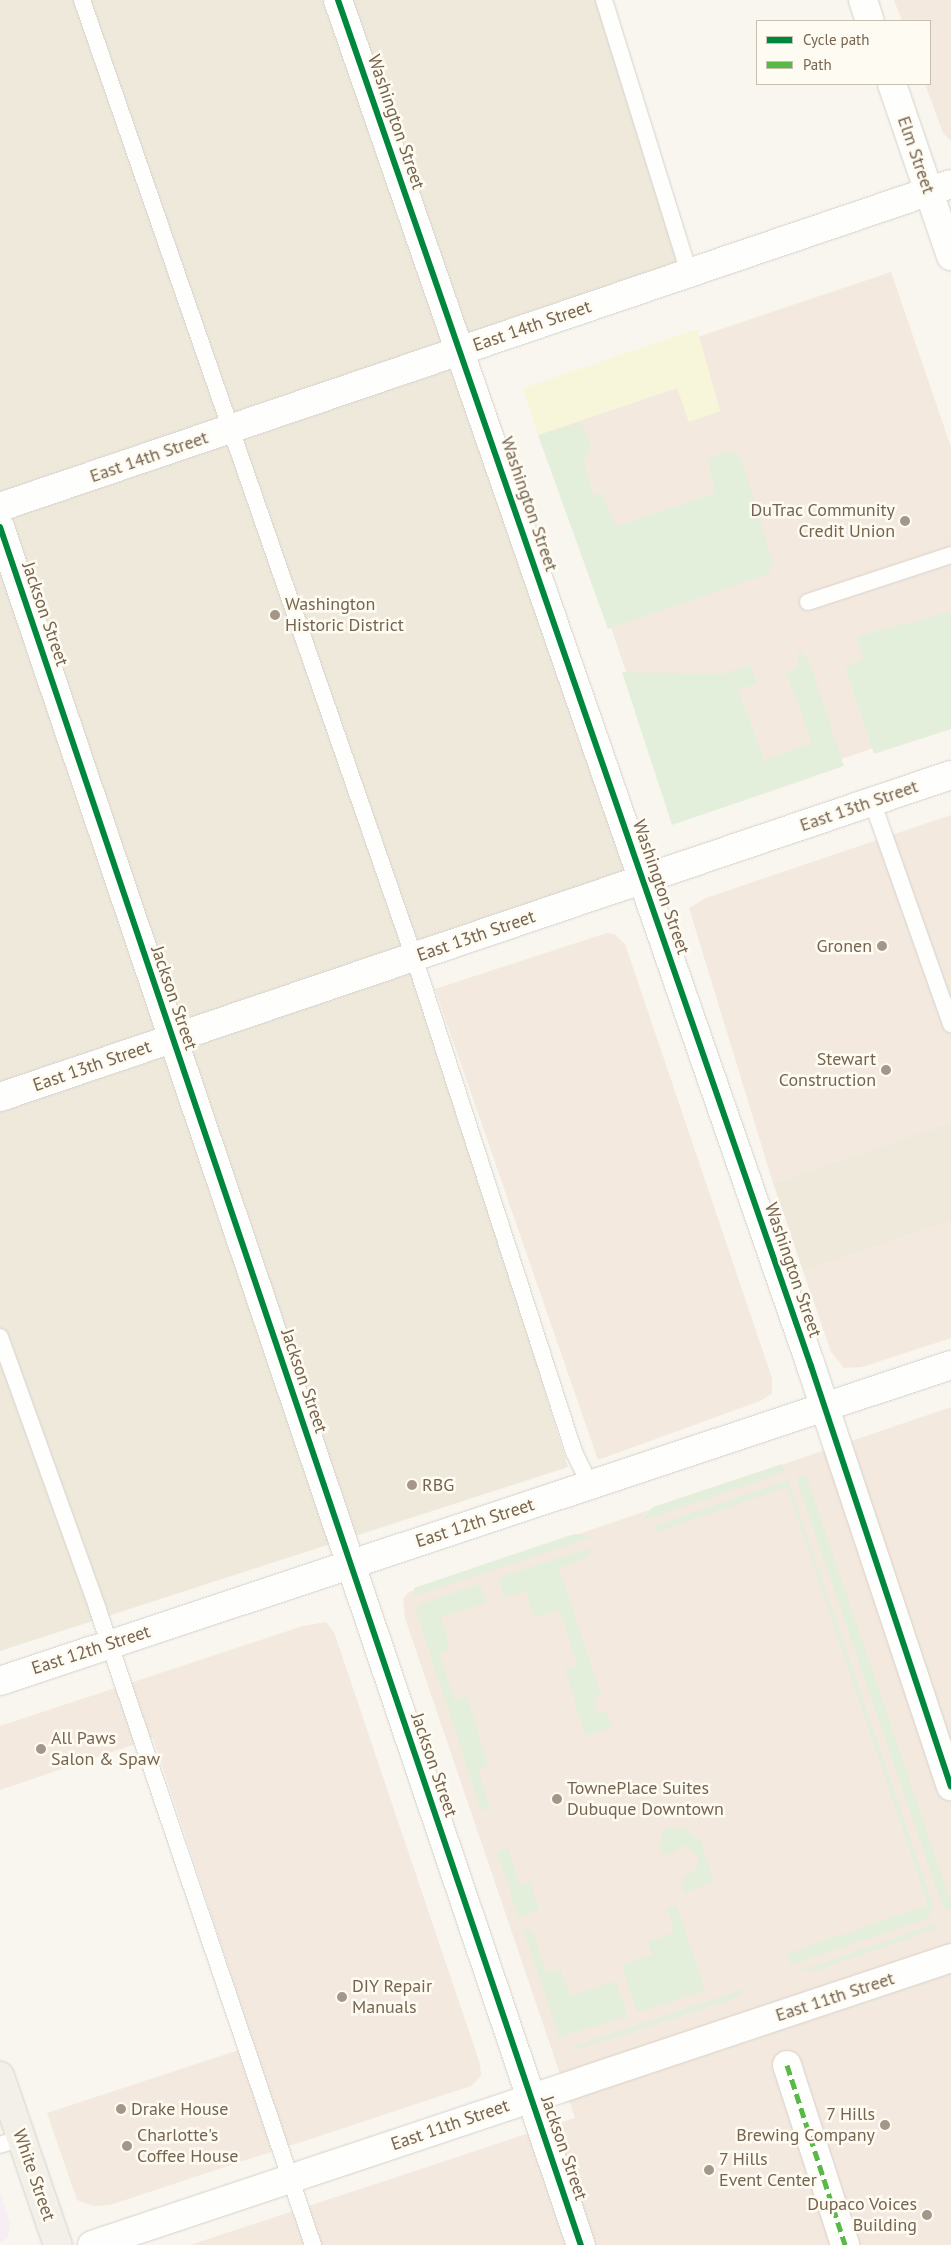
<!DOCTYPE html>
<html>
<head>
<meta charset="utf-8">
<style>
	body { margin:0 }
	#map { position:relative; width:951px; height:2245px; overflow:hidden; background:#f8f6ef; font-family:"PT Sans",sans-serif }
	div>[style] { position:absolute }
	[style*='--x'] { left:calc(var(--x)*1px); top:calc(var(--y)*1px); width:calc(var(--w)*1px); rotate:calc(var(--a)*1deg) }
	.residential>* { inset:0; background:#efe9dc }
	.commercial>* { inset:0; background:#f3e9df }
	.education>* { inset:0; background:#f6eef4 }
	.green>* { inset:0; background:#e3efdb }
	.sand>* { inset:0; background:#f8f6da }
	.roads { filter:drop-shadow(0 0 1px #d6d2cc) drop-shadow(0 0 1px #d6d2cc) }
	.lane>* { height:16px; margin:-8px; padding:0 8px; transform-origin:8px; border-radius:8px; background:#fefefd }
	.street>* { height:28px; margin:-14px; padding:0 14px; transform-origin:14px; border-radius:14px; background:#fefefd }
	.secondary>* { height:28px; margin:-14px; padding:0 14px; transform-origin:14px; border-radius:14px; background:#fefefd }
	.primary>* { height:28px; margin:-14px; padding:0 14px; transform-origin:14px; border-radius:14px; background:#f2f0e8 }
	.quiet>* { height:5px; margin-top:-2.5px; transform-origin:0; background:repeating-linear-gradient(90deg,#58b947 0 10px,transparent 0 15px) }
	.cycleway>* { height:6px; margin:-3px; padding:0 3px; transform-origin:3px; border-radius:3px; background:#00873e }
	.dots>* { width:14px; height:14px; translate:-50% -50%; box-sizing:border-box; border:2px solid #fefbf2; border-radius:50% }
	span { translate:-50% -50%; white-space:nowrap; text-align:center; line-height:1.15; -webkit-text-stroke:5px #fefbf2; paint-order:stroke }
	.street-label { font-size:18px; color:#76644f }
	.poi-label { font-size:18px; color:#76644f }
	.right { translate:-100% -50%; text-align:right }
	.left { translate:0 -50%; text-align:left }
	.legend { position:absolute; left:756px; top:20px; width:175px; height:65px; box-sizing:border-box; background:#fefbf2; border:1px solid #c8bfb1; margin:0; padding:6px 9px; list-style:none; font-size:15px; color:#76644f }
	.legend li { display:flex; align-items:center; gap:10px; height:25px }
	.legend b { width:25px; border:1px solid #c8bfb1 }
</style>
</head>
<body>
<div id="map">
	<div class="residential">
		<i style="clip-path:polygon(0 0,604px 0,689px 273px,460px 351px,642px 879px,414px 957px,568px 1467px,0 1651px)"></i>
		<i style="clip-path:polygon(951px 1122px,951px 1221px,803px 1271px,773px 1183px)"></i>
	</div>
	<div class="commercial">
		<i style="clip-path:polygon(894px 0,951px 0,951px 141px,943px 133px,925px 84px,930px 84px,930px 21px,902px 21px)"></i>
		<i style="clip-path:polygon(891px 272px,951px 447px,951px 722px,675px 815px,531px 393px)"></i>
		<i style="clip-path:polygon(951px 815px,951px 1122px,773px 1183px,689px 908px,706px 898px)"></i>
		<i style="clip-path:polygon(607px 933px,614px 934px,625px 944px,772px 1378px,772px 1394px,760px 1401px,598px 1460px,435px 989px)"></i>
		<i style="clip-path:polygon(951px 1221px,951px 1338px,862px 1367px,844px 1368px,831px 1352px,803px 1271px)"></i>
		<i style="clip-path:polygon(951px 1407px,951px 2245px,190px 2245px,575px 2118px,405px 1618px,403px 1599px,409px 1592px)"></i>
		<i style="clip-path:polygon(326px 1622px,334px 1632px,480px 2064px,481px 2076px,471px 2086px,110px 2205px,93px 2206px,77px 2200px,47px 2113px,254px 2045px,153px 1738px,0 1790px,0 1726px,303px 1626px)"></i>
	</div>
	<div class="education">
		<i style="clip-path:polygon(0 2192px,10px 2223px,8px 2237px,0 2243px)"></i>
	</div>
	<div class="green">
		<i style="clip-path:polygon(581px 422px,590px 444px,590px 453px,583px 458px,593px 495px,602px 494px,616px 526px,715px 493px,708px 459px,728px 451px,737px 454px,742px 460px,772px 560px,770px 573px,608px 629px,538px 435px)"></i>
		<i style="clip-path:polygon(951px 612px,951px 729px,874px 754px,845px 667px,863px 660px,857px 636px)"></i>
		<i style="clip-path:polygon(798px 650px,809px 660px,844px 766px,672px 825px,622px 672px,722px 674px,750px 665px,757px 683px,738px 690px,764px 760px,812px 743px,786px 672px,797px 668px)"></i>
		<i style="clip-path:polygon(782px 1464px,785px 1472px,643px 1520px,653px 1507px)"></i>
		<i style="clip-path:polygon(806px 1475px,951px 1902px,951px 1910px,943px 1908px,796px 1478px)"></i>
		<i style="clip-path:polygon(788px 1480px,933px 1905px,929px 1918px,791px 1965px,786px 1954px,928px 1905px,787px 1487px,657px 1532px,655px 1526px)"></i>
		<i style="clip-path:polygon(574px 1534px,592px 1537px,414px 1596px,414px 1588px)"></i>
		<i style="clip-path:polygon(589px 1548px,589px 1557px,559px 1568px,601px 1695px,593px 1698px,598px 1713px,606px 1712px,612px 1728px,585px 1735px,565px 1669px,577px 1665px,560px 1610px,534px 1617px,526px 1591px,505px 1598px,498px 1578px)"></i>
		<i style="clip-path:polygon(480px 1584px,486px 1603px,441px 1617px,450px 1649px,439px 1653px,454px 1700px,467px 1696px,488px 1765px,478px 1769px,490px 1808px,481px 1810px,416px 1611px,418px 1605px)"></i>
		<i style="clip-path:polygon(675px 1827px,686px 1829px,702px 1842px,713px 1882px,684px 1893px,680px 1881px,696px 1869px,699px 1859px,686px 1845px,665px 1856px,660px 1850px,663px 1829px)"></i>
		<i style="clip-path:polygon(508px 1848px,520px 1885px,530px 1882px,539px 1910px,518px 1917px,497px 1851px)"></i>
		<i style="clip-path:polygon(677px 1905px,705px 1991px,637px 2012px,622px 1965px,652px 1955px,648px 1941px,674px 1933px,667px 1908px)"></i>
		<i style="clip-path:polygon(935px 1924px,938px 1928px,818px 1970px,799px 1971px)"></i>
		<i style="clip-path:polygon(532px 1929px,546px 1973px,561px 1969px,570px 1996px,616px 1981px,627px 2016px,559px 2037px,524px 1931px)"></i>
		<i style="clip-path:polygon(744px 1989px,736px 1998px,576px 2050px,569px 2048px)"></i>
	</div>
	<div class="sand">
		<i style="clip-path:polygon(697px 329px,720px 411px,689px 422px,677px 388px,538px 435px,523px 388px)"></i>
	</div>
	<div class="roads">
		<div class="lane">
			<i style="--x:82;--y:0;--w:1013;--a:70.87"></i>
			<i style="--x:414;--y:957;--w:520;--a:72.09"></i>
			<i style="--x:574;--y:1452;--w:37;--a:64"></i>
			<i style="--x:604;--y:0;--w:286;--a:72.7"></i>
			<i style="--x:808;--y:602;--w:151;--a:-18.2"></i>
			<i style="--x:872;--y:801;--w:237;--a:70.5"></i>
			<i style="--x:0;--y:1337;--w:287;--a:70.2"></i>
			<i style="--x:97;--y:1607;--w:674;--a:71.3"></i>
			<i style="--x:0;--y:2145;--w:22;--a:-18"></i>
		</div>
		<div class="street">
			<i style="--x:338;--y:0;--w:1446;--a:70.9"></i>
			<i style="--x:811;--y:1366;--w:443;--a:71.6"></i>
			<i style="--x:0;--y:507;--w:1004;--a:-18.76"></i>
			<i style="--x:0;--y:527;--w:1814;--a:71.32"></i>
			<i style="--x:0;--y:1097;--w:1004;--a:-18.71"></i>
			<i style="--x:0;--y:1681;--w:1002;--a:-18.38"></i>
			<i style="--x:787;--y:2065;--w:189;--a:72.1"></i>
		</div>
		<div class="secondary">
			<i style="--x:863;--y:0;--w:22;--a:72"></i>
			<i style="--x:892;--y:84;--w:182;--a:71.1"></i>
			<i style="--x:92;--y:2245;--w:906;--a:-18.47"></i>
		</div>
		<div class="primary">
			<i style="--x:0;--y:2076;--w:179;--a:71.1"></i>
		</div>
	</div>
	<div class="quiet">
		<i style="--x:787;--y:2065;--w:189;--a:72.1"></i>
	</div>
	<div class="cycleway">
		<i style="--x:338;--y:0;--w:1446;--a:70.9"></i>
		<i style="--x:811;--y:1366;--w:443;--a:71.6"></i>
		<i style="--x:0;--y:527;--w:1814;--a:71.32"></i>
	</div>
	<div class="dots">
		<i style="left:905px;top:521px;background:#a49787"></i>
		<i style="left:275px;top:615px;background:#a49787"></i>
		<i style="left:882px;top:946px;background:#a49787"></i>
		<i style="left:886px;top:1070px;background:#a49787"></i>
		<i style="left:412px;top:1485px;background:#a49787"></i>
		<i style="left:41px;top:1749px;background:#a49787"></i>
		<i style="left:557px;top:1799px;background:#a49787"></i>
		<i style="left:342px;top:1997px;background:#a49787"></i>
		<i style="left:121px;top:2109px;background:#a49787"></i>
		<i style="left:885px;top:2125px;background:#a49787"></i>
		<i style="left:127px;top:2146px;background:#a49787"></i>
		<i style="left:709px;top:2170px;background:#a49787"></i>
		<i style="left:927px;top:2215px;background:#a49787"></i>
	</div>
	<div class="street-label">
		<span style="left:396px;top:122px;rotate:71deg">Washington Street</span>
		<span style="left:916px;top:155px;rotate:71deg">Elm Street</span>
		<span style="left:532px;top:326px;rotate:-19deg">East 14th Street</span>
		<span style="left:149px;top:457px;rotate:-19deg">East 14th Street</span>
		<span style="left:529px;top:504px;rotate:71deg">Washington Street</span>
		<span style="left:45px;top:614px;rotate:71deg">Jackson Street</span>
		<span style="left:859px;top:806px;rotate:-19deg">East 13th Street</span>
		<span style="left:661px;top:887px;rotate:71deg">Washington Street</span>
		<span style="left:476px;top:936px;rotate:-19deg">East 13th Street</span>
		<span style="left:174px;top:998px;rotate:71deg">Jackson Street</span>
		<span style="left:92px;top:1066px;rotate:-19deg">East 13th Street</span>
		<span style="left:793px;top:1270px;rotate:71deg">Washington Street</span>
		<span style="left:304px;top:1381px;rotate:71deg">Jackson Street</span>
		<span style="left:475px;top:1523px;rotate:-18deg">East 12th Street</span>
		<span style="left:91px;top:1650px;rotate:-18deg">East 12th Street</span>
		<span style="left:434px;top:1765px;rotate:71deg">Jackson Street</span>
		<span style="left:835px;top:1997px;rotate:-18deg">East 11th Street</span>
		<span style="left:450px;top:2125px;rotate:-19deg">East 11th Street</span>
		<span style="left:564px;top:2148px;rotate:71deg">Jackson Street</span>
		<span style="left:34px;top:2175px;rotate:71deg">White Street</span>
	</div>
	<div class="poi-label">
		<span class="right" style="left:895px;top:521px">DuTrac Community<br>Credit Union</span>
		<span class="left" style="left:285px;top:615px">Washington<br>Historic District</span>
		<span class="right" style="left:872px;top:946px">Gronen</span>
		<span class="right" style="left:876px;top:1070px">Stewart<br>Construction</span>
		<span class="left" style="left:422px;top:1485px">RBG</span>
		<span class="left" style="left:51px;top:1749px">All Paws<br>Salon &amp; Spaw</span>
		<span class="left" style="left:567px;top:1799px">TownePlace Suites<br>Dubuque Downtown</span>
		<span class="left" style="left:352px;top:1997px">DIY Repair<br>Manuals</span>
		<span class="left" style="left:131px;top:2109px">Drake House</span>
		<span class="right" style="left:875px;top:2125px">7 Hills<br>Brewing Company</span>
		<span class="left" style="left:137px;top:2146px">Charlotte's<br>Coffee House</span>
		<span class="left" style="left:719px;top:2170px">7 Hills<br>Event Center</span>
		<span class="right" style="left:917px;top:2215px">Dupaco Voices<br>Building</span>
	</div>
	<ul class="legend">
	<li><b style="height:6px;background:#00873e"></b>Cycle path</li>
	<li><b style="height:6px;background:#58b947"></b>Path</li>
	</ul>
</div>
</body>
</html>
